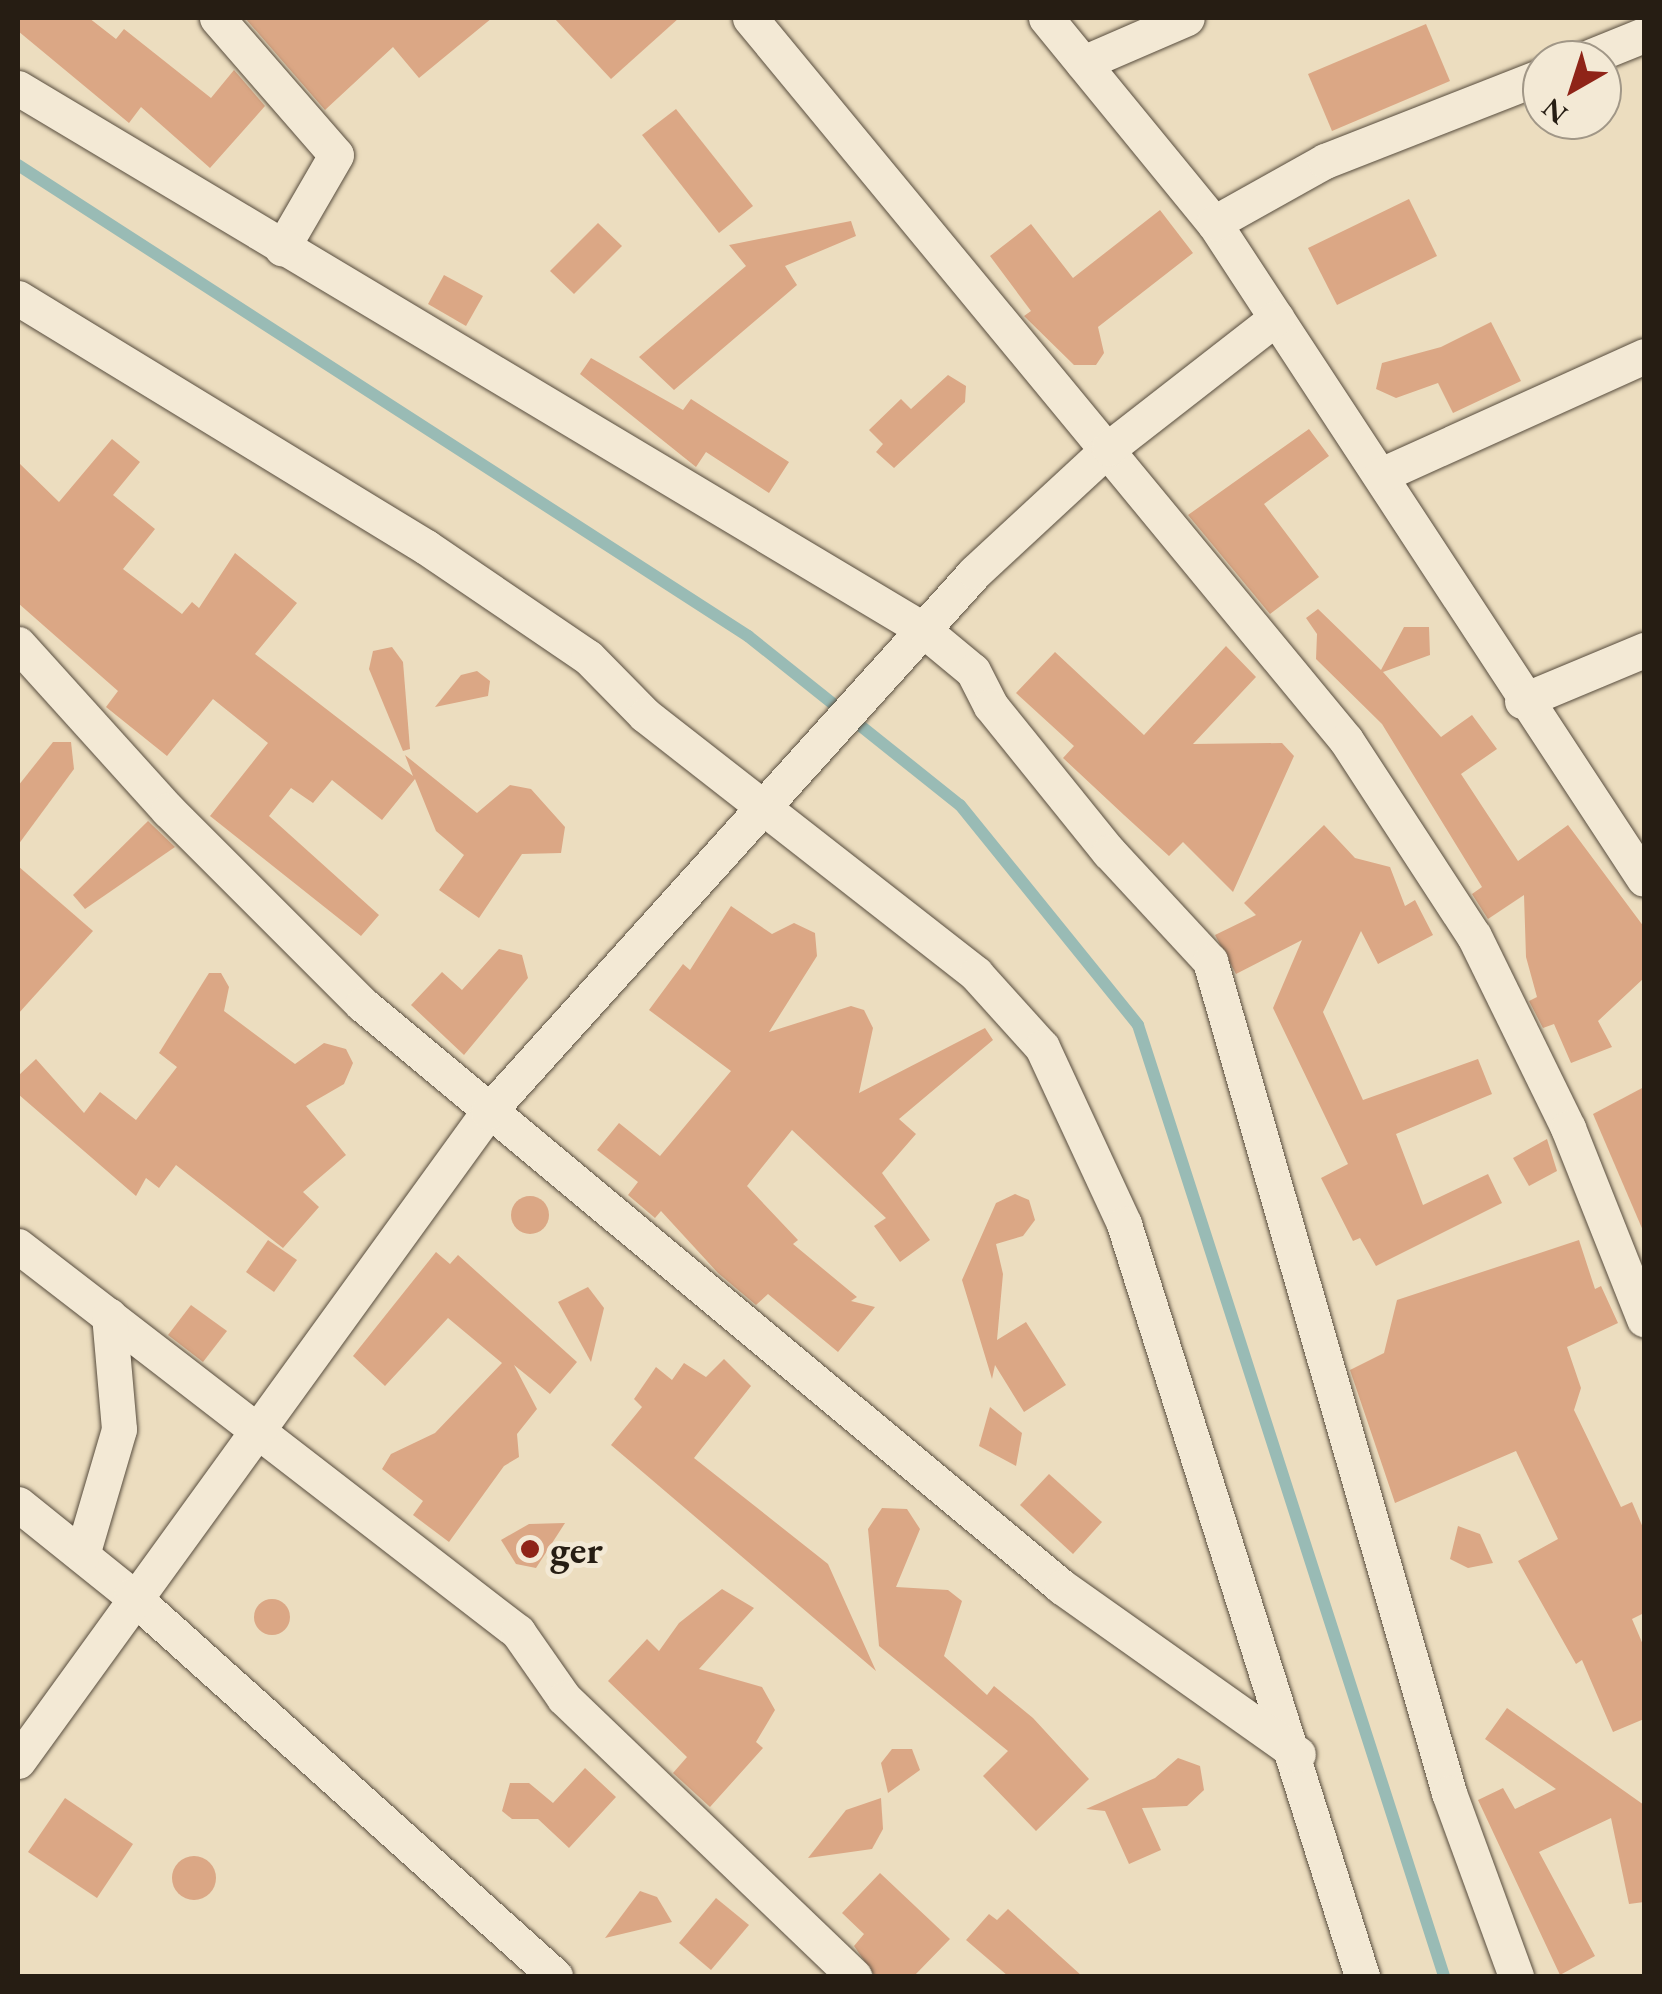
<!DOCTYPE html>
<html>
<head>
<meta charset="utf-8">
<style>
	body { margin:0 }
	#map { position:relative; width:1662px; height:1994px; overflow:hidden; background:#ecddbf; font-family:"EB Garamond",serif }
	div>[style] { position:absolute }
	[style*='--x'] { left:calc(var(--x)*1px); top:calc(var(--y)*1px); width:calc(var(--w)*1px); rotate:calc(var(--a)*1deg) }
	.stream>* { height:12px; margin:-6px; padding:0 6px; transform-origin:6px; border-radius:6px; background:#99bbb5 }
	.building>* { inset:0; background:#dba785 }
	.round { border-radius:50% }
	.roads { filter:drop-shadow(0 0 2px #584d3e) drop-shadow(0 0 2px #584d3e) }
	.street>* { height:35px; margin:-17.5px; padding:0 17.5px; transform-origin:17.5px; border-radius:17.5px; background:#f3e9d5 }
	.dots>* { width:28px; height:28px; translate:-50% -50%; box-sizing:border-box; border:5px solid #f3e9d5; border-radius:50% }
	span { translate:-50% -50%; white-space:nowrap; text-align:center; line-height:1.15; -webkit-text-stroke:10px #f3e9d5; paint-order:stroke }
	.poi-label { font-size:40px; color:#261d13; font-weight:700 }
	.left { translate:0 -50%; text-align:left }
	.frame { position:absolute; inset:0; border:20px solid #261d13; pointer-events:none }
	.north { position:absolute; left:1522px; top:40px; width:100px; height:100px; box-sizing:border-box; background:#f3e9d5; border:2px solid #a19787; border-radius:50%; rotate:219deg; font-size:28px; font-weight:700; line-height:40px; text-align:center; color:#261d13 }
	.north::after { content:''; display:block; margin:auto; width:35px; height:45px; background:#8f2418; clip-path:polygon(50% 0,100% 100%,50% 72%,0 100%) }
</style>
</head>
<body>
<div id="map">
	<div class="stream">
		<i style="--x:18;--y:165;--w:869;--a:32.83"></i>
		<i style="--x:748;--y:636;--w:271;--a:38.6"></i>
		<i style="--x:960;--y:805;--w:283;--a:51"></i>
		<i style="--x:1138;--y:1025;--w:999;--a:72.16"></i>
	</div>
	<div class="building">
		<i style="clip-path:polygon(18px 18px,89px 18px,116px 39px,124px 29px,211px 98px,234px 70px,265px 106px,210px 168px,141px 107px,129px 123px,18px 31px)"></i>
		<i style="clip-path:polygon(245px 18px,492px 18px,419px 78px,393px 47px,325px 110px)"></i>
		<i style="clip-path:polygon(554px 18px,679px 18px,611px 79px)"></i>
		<i style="clip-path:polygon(1426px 24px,1450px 81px,1332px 131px,1308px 74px)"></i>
		<i style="clip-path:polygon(676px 109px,753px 206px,719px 233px,642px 135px)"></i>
		<i style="clip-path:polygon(1409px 199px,1437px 256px,1337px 305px,1308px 248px)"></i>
		<i style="clip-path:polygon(1160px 210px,1193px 253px,1098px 327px,1104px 353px,1096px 365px,1074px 365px,1024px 316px,1031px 311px,990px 256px,1031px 224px,1073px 278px)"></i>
		<i style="clip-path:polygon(851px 221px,856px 236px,785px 266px,797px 285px,674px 390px,639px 357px,746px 266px,729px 245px)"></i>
		<i style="clip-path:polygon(598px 223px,622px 246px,574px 294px,550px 271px)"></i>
		<i style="clip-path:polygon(444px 275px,483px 296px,466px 326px,428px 304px)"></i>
		<i style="clip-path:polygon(1491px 322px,1521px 381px,1453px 413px,1438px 383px,1396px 398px,1376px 389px,1382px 363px,1441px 347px)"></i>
		<i style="clip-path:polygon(591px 358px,683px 410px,691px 399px,789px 462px,769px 493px,706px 452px,696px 467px,580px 374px)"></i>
		<i style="clip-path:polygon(948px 375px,966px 386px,965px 402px,894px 468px,876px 452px,883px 444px,869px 430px,901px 399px,911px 409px)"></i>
		<i style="clip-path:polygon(1309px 429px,1329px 456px,1264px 504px,1319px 577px,1270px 614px,1188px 515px)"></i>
		<i style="clip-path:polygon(112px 439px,140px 462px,113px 495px,155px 529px,123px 569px,182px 614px,192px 602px,199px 608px,235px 553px,297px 603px,255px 654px,413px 776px,405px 755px,477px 813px,510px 785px,531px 789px,565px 827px,561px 853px,522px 854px,479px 918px,439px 890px,464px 855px,436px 831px,415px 779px,382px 820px,332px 780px,313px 803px,291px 788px,269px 816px,379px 915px,361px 936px,210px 816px,268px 743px,213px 699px,167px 756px,106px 707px,118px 691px,18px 603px,18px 462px,59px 502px)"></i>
		<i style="clip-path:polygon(1318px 609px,1381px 670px,1404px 627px,1429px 627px,1430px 655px,1383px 672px,1441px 737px,1472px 715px,1497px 749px,1461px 774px,1518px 861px,1568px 825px,1644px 927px,1644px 978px,1598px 1021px,1612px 1047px,1571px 1063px,1554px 1024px,1543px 1028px,1529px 1001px,1537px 997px,1526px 957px,1524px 895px,1488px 919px,1472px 894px,1482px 887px,1382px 724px,1316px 659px,1317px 634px,1306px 618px)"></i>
		<i style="clip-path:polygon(1226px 646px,1256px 677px,1193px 744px,1282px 743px,1294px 756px,1233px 892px,1183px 842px,1169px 856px,1124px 815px,1063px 758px,1074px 746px,1016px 693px,1055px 652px,1144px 735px)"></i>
		<i style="clip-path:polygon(392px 647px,403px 662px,410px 749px,403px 751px,369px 669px,373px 651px)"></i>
		<i style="clip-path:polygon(477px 671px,490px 681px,488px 696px,435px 707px,461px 675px)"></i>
		<i style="clip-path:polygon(53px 742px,71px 742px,74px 769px,18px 845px,18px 786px)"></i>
		<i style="clip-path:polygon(148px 821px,175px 847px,85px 909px,73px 895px)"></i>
		<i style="clip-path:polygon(1324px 825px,1355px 858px,1390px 867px,1405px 906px,1415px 900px,1433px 935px,1378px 964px,1361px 931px,1323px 1012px,1363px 1100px,1478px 1059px,1492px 1094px,1396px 1134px,1423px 1205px,1488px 1174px,1502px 1203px,1376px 1266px,1360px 1238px,1353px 1241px,1321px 1178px,1348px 1164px,1273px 1008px,1302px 940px,1236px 974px,1215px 935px,1256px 915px,1244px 903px)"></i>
		<i style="clip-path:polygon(18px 866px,93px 931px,18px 1014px)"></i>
		<i style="clip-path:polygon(731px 906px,772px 934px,794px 923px,815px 933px,817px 956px,769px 1032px,851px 1006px,864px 1010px,873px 1028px,859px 1093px,985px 1028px,993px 1040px,899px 1119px,916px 1134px,882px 1173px,930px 1240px,900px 1262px,874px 1226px,886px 1218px,792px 1130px,747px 1186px,798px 1240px,793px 1244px,857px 1297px,851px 1301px,875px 1307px,838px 1352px,768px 1294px,756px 1305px,718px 1273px,661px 1211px,655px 1218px,628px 1195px,638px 1182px,597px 1150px,619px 1123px,660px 1156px,731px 1071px,649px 1010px,683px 964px,690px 970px)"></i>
		<i style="clip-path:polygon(499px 949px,522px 955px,528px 978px,464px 1055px,411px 1005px,442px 972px,462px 990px)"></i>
		<i style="clip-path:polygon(209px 973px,221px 973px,229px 987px,224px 1011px,295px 1064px,324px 1043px,346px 1049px,353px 1063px,344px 1084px,306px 1106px,346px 1155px,303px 1192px,319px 1207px,283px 1248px,176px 1165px,159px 1188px,146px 1178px,136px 1196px,18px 1094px,18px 1076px,36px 1059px,84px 1113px,100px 1092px,136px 1120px,177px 1067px,159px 1053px)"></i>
		<i style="clip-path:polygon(1644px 1087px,1644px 1233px,1593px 1114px)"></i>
		<i style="clip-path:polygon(1547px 1139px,1557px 1171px,1529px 1186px,1513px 1158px)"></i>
		<i style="clip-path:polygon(1015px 1194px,1029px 1200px,1035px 1220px,1023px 1236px,996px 1244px,1003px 1274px,997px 1340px,1026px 1322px,1066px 1385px,1024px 1412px,995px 1365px,992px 1379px,962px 1280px,996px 1203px)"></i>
		<i class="round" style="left:511px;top:1196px;width:38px;height:38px"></i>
		<i style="clip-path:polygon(268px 1240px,297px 1260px,274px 1292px,246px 1272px)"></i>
		<i style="clip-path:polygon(1579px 1240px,1595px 1289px,1601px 1286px,1618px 1323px,1567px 1347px,1581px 1388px,1574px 1410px,1621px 1507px,1632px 1502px,1644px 1530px,1644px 1613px,1632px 1619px,1644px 1647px,1644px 1719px,1613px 1732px,1582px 1660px,1576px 1664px,1518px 1561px,1558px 1539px,1516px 1451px,1395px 1503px,1350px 1370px,1384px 1353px,1397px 1300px)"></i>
		<i style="clip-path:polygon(436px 1252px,450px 1264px,458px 1255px,577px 1362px,550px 1394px,514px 1365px,537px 1409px,517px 1434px,519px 1457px,504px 1466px,449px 1542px,413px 1515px,423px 1501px,382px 1469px,391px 1454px,435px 1433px,502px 1363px,448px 1318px,385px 1386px,353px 1356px)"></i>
		<i style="clip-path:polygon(588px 1287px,604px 1308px,591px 1362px,558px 1302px)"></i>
		<i style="clip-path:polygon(191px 1305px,227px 1331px,203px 1362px,168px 1335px)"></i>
		<i style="clip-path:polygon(724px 1359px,751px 1386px,694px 1458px,828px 1564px,876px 1671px,611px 1445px,642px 1407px,634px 1399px,656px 1367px,672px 1380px,684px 1363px,706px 1377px)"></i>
		<i style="clip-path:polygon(990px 1407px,1022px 1433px,1016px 1466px,979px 1446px)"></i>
		<i style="clip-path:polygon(1049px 1474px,1102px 1522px,1073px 1554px,1020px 1505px)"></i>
		<i style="clip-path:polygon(882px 1508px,907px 1509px,920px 1529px,896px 1587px,948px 1590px,962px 1601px,944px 1656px,987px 1695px,994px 1686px,1033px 1718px,1089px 1779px,1036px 1831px,983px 1776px,1008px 1751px,879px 1646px,868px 1529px)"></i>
		<i style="clip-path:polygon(565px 1523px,536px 1568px,516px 1564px,501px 1540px,529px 1524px)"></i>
		<i style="clip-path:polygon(1458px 1526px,1480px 1534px,1493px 1563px,1468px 1568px,1450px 1559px)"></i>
		<i style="clip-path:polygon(722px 1589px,754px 1608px,699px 1669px,762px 1687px,775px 1710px,756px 1742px,763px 1748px,710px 1807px,673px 1773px,687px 1757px,608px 1681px,647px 1639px,659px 1651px,679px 1623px)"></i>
		<i class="round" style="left:254px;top:1599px;width:36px;height:36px"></i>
		<i style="clip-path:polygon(1507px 1708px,1644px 1805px,1644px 1902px,1629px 1904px,1611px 1818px,1539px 1852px,1595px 1956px,1560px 1975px,1478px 1800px,1503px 1788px,1515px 1809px,1556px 1789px,1485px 1739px)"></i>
		<i style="clip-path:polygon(892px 1749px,912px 1749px,920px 1770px,888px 1793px,881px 1763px)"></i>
		<i style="clip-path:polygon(1178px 1758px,1200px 1766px,1204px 1790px,1187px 1806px,1142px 1808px,1161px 1850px,1129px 1864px,1105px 1811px,1086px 1809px,1155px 1778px)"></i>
		<i style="clip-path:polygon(585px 1768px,616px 1797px,569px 1848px,538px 1819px,512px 1819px,502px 1811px,510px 1783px,529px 1783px,553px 1803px)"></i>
		<i style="clip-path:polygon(65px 1798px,133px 1844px,97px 1898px,28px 1852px)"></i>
		<i style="clip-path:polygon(881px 1798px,883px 1829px,872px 1849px,808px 1858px,846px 1810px)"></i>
		<i class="round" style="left:172px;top:1856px;width:44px;height:44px"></i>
		<i style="clip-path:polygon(880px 1873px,950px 1939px,914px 1976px,875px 1976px,854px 1946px,864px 1934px,842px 1913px)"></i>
		<i style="clip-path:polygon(640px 1891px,657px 1897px,672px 1922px,605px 1938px)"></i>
		<i style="clip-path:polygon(716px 1898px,749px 1925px,711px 1970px,679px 1943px)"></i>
		<i style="clip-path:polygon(1008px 1909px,1082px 1976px,1008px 1976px,966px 1940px,989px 1914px,997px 1920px)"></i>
	</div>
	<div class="roads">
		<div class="street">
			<i style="--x:217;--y:18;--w:181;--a:49"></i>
			<i style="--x:336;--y:155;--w:108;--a:120.1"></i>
			<i style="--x:750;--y:18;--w:936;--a:50.46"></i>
			<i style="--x:1346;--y:740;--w:234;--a:56.9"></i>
			<i style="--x:1474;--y:936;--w:214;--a:63.9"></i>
			<i style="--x:1568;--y:1128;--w:206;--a:68.3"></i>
			<i style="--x:1046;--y:18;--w:265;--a:50.7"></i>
			<i style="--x:1214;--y:223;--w:784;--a:56.76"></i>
			<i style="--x:1582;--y:60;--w:67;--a:-22"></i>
			<i style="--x:1083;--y:63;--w:113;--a:-23.4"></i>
			<i style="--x:18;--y:88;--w:1052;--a:30.88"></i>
			<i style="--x:921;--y:628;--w:67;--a:39.6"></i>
			<i style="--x:973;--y:671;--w:39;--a:63"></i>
			<i style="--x:991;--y:706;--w:188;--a:51.1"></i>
			<i style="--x:1109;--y:852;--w:149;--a:47.2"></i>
			<i style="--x:1210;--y:961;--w:866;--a:73.97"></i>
			<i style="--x:1449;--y:1793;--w:195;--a:69.9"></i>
			<i style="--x:1214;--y:223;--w:127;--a:-29.2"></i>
			<i style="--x:1325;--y:161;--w:233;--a:-21.4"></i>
			<i style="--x:18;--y:298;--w:478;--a:31.4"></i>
			<i style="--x:426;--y:547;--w:196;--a:34.2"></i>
			<i style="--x:588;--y:657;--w:81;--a:45.5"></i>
			<i style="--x:645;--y:715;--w:420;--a:38"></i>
			<i style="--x:976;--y:974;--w:98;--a:47.9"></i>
			<i style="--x:1042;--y:1047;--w:195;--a:65.1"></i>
			<i style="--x:1124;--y:1224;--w:789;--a:72.44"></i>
			<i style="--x:1381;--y:475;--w:289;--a:-24.3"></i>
			<i style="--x:18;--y:644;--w:224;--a:47.9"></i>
			<i style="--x:168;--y:810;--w:274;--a:45"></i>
			<i style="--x:362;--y:1004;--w:911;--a:39.79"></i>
			<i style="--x:1062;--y:1587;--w:289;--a:35.3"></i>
			<i style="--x:1522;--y:701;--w:132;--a:-22.7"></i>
			<i style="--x:18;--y:1246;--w:632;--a:37.67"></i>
			<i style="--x:518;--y:1632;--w:80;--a:55.1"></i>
			<i style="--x:564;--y:1698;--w:402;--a:43.8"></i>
			<i style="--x:18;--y:1504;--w:145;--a:38.8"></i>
			<i style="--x:131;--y:1595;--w:570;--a:41.94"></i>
			<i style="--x:82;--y:1555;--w:131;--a:-73.6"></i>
			<i style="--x:119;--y:1429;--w:114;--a:-95"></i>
			<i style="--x:18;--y:1761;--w:801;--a:-54.09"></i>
			<i style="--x:488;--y:1112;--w:727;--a:-47.95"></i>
			<i style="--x:975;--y:572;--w:183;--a:-42.8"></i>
			<i style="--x:1109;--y:448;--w:212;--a:-37.9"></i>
		</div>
	</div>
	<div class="dots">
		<i style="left:530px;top:1549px;background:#8f2418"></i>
	</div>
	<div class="poi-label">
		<span class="left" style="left:550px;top:1549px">ger</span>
	</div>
	<div class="frame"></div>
	<div class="north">N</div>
</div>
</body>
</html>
